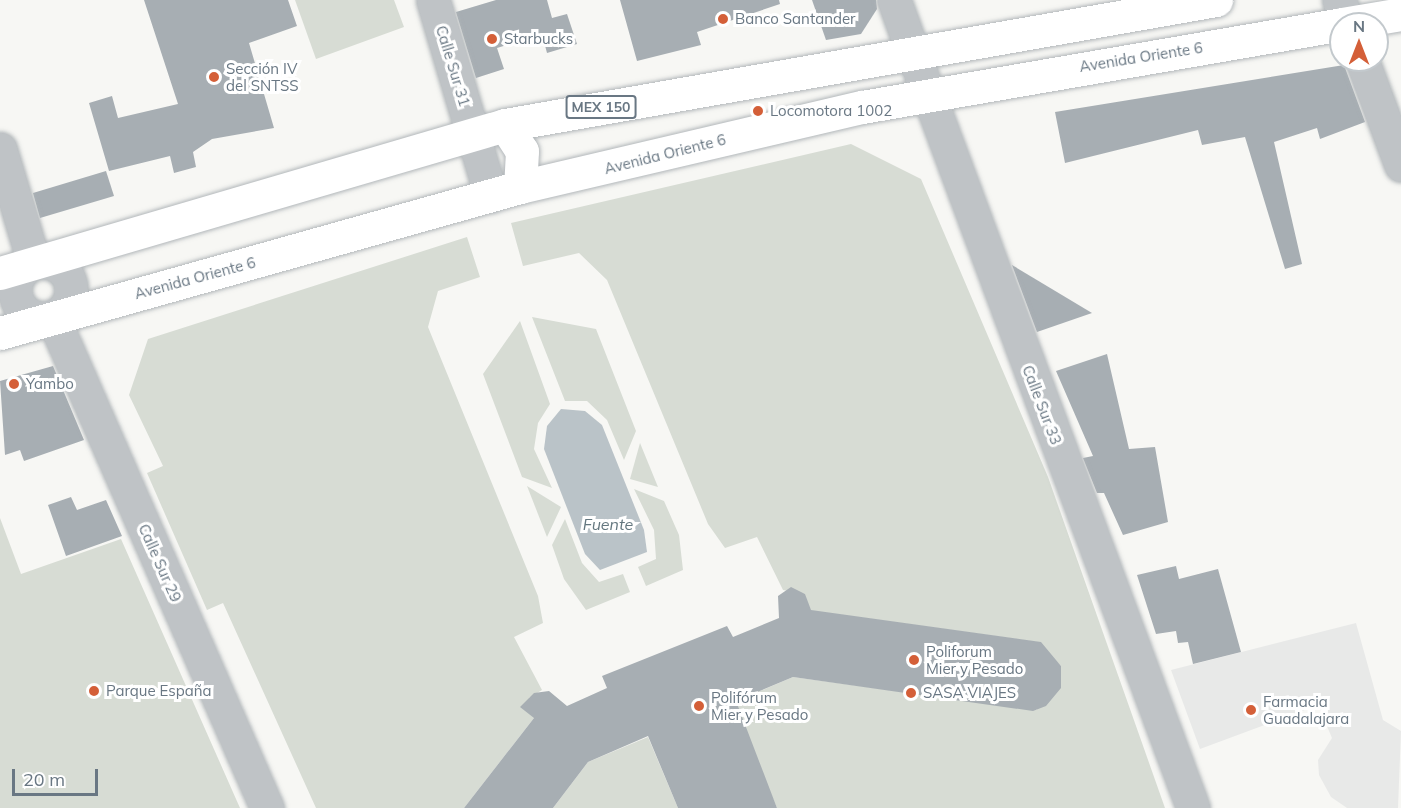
<!DOCTYPE html>
<html>
<head>
<meta charset="utf-8">
<style>
	body { margin:0 }
	#map { position:relative; width:1401px; height:808px; overflow:hidden; background:#f7f7f4; font-family:Mulish,sans-serif }
	div>[style] { position:absolute }
	[style*='--x'] { left:calc(var(--x)*1px); top:calc(var(--y)*1px); width:calc(var(--w)*1px); rotate:calc(var(--a)*1deg) }
	.built>* { inset:0; background:#e8e9e8 }
	.green>* { inset:0; background:#d7dcd4 }
	.water>* { inset:0; background:#bac3c8 }
	.building>* { inset:0; background:#a7aeb3 }
	.roads { filter:drop-shadow(0 0 2px #b2b7ba) drop-shadow(0 0 2px #b2b7ba) }
	.minor>* { height:33px; margin:-16.5px; padding:0 16.5px; transform-origin:16.5px; border-radius:16.5px; background:#bfc3c6 }
	.minor>.ring { margin:-16.5px; padding:0; box-sizing:content-box; background:none; border:33px solid #bfc3c6; border-radius:50% }
	.tertiary>* { height:33px; margin:-16.5px; padding:0 16.5px; transform-origin:16.5px; border-radius:16.5px; background:#bfc3c6 }
	.primary>* { height:33px; margin:-16.5px; padding:0 16.5px; transform-origin:16.5px; border-radius:16.5px; background:#fff }
	.dots>* { width:16px; height:16px; translate:-50% -50%; box-sizing:border-box; border:3px solid #fff; border-radius:50% }
	span { translate:-50% -50%; white-space:nowrap; text-align:center; line-height:1.15; -webkit-text-stroke:6px #fff; paint-order:stroke }
	.shield-label span { padding:2px 4px; background:#fff; border:2px solid; border-radius:4px; -webkit-text-stroke-width:0 }
	.shield-label { font-size:14px; color:#697783; font-weight:700 }
	.poi-label { font-size:15px; color:#697783 }
	.left { translate:0 -50%; text-align:left }
	.street-label { font-size:15px; color:#697783 }
	.water-label { font-size:16px; color:#64777f; font-style:italic }
	.north { position:absolute; left:1329px; top:12px; width:60px; height:60px; box-sizing:border-box; background:#fff; border:2px solid #c3c9cd; border-radius:50%; rotate:0deg; font-size:16px; font-weight:700; line-height:24px; text-align:center; color:#697783 }
	.north::after { content:''; display:block; margin:auto; width:21px; height:27px; background:#d45f38; clip-path:polygon(50% 0,100% 100%,50% 72%,0 100%) }
	.scale { position:absolute; left:12px; top:769px; width:86px; height:27px; box-sizing:border-box; border:3px solid #697783; border-top:0; padding-left:8px; font-size:18px; line-height:21px; white-space:nowrap; color:#697783; -webkit-text-stroke:4px #fff; paint-order:stroke }
</style>
</head>
<body>
<div id="map">
	<div class="built">
		<i style="clip-path:polygon(1356px 623px,1383px 720px,1401px 731px,1398px 808px,1347px 808px,1331px 797px,1319px 775px,1318px 760px,1332px 738px,1318px 705px,1200px 749px,1171px 670px)"></i>
	</div>
	<div class="green">
		<i style="clip-path:polygon(295px 0,394px 0,404px 27px,316px 59px)"></i>
		<i style="clip-path:polygon(851px 144px,921px 179px,1048px 477px,1165px 808px,777px 808px,732px 703px,793px 677px,1036px 710px,1060px 688px,1061px 666px,1037px 642px,806px 610px,805px 594px,783px 590px,757px 537px,725px 548px,708px 524px,607px 280px,579px 253px,523px 266px,511px 223px)"></i>
		<i style="clip-path:polygon(467px 237px,480px 277px,438px 291px,428px 327px,538px 596px,543px 623px,514px 637px,542px 690px,529px 698px,534px 718px,464px 808px,316px 808px,223px 603px,207px 610px,147px 473px,163px 466px,129px 395px,148px 339px)"></i>
		<i style="clip-path:polygon(532px 317px,596px 329px,636px 431px,624px 460px,607px 420px,587px 401px,565px 401px)"></i>
		<i style="clip-path:polygon(520px 321px,550px 404px,538px 423px,534px 449px,552px 488px,522px 477px,483px 374px)"></i>
		<i style="clip-path:polygon(640px 443px,658px 487px,630px 479px)"></i>
		<i style="clip-path:polygon(527px 486px,561px 507px,547px 537px)"></i>
		<i style="clip-path:polygon(634px 489px,664px 501px,679px 535px,683px 570px,646px 586px,638px 567px,656px 559px,654px 530px)"></i>
		<i style="clip-path:polygon(0 518px,21px 574px,121px 539px,240px 808px,0 808px)"></i>
		<i style="clip-path:polygon(565px 519px,582px 563px,599px 582px,623px 574px,630px 592px,586px 610px,564px 579px,552px 545px)"></i>
		<i style="clip-path:polygon(648px 737px,678px 808px,553px 808px,588px 762px)"></i>
	</div>
	<div class="water">
		<i style="clip-path:polygon(561px 409px,585px 411px,602px 425px,644px 530px,647px 552px,600px 570px,585px 554px,544px 449px,547px 426px)"></i>
	</div>
	<div class="building">
		<i style="clip-path:polygon(144px 0,288px 0,297px 26px,249px 43px,274px 128px,212px 139px,193px 152px,196px 167px,174px 173px,170px 156px,109px 171px,89px 103px,112px 96px,118px 118px,178px 104px)"></i>
		<i style="clip-path:polygon(496px 0,547px 0,552px 18px,567px 14px,577px 44px,547px 53px,542px 34px,497px 48px,504px 69px,476px 78px,456px 12px)"></i>
		<i style="clip-path:polygon(620px 0,779px 0,780px 4px,697px 32px,701px 45px,637px 61px)"></i>
		<i style="clip-path:polygon(812px 0,876px 0,877px 9px,861px 34px,826px 40px)"></i>
		<i style="clip-path:polygon(1344px 65px,1365px 122px,1320px 139px,1317px 128px,1274px 142px,1302px 264px,1285px 269px,1245px 137px,1202px 145px,1198px 130px,1065px 163px,1055px 112px)"></i>
		<i style="clip-path:polygon(106px 171px,114px 196px,40px 218px,33px 193px)"></i>
		<i style="clip-path:polygon(1012px 265px,1092px 313px,1037px 332px)"></i>
		<i style="clip-path:polygon(1107px 354px,1129px 449px,1155px 447px,1168px 522px,1123px 535px,1104px 493px,1097px 493px,1083px 458px,1093px 456px,1056px 371px)"></i>
		<i style="clip-path:polygon(53px 366px,84px 440px,24px 461px,20px 450px,5px 455px,0 381px)"></i>
		<i style="clip-path:polygon(71px 497px,77px 510px,106px 500px,122px 536px,66px 556px,48px 505px)"></i>
		<i style="clip-path:polygon(1176px 566px,1179px 579px,1218px 569px,1241px 652px,1193px 664px,1188px 642px,1178px 643px,1176px 631px,1156px 634px,1137px 575px)"></i>
		<i style="clip-path:polygon(791px 587px,805px 594px,811px 610px,1041px 642px,1061px 666px,1061px 688px,1046px 706px,1033px 711px,793px 677px,736px 701px,777px 808px,678px 808px,648px 736px,588px 762px,553px 808px,464px 808px,534px 718px,520px 707px,534px 693px,549px 691px,567px 706px,607px 688px,602px 676px,727px 626px,733px 637px,779px 618px,778px 596px)"></i>
	</div>
	<div class="roads">
		<div class="minor">
			<i style="--x:433;--y:0;--w:204;--a:73.5"></i>
			<i style="--x:894;--y:0;--w:53;--a:70.2"></i>
			<i style="--x:1339;--y:0;--w:26;--a:69"></i>
			<i style="--x:1362;--y:60;--w:112;--a:69.6"></i>
			<i style="--x:0;--y:149;--w:119;--a:73.4"></i>
			<i class="ring" style="left:15px;top:262px;width:23px;height:23px"></i>
			<i style="--x:53;--y:318;--w:535;--a:66.41"></i>
		</div>
		<div class="tertiary">
			<i style="--x:912;--y:50;--w:808;--a:69.66"></i>
		</div>
		<div class="primary">
			<i style="--x:1342;--y:24;--w:60;--a:-9.6"></i>
			<i style="--x:505;--y:125;--w:31;--a:57"></i>
			<i style="--x:522;--y:151;--w:36;--a:93"></i>
			<i style="--x:0;--y:273;--w:526;--a:-16.33"></i>
			<i style="--x:505;--y:125;--w:722;--a:-9.97"></i>
			<i style="--x:0;--y:333;--w:540;--a:-15.68"></i>
			<i style="--x:520;--y:187;--w:351;--a:-13.2"></i>
			<i style="--x:862;--y:107;--w:486;--a:-9.8"></i>
		</div>
	</div>
	<div class="dots">
		<i style="left:723px;top:19px;background:#d45f38"></i>
		<i style="left:492px;top:39px;background:#d45f38"></i>
		<i style="left:214px;top:77px;background:#d45f38"></i>
		<i style="left:758px;top:111px;background:#d45f38"></i>
		<i style="left:14px;top:384px;background:#d45f38"></i>
		<i style="left:914px;top:660px;background:#d45f38"></i>
		<i style="left:94px;top:691px;background:#d45f38"></i>
		<i style="left:911px;top:693px;background:#d45f38"></i>
		<i style="left:699px;top:706px;background:#d45f38"></i>
		<i style="left:1251px;top:710px;background:#d45f38"></i>
	</div>
	<div class="shield-label">
		<span style="left:601px;top:107px">MEX 150</span>
	</div>
	<div class="poi-label">
		<span class="left" style="left:735px;top:19px">Banco Santander</span>
		<span class="left" style="left:504px;top:39px">Starbucks</span>
		<span class="left" style="left:226px;top:77px">Sección IV<br>del SNTSS</span>
		<span class="left" style="left:770px;top:111px">Locomotora 1002</span>
		<span class="left" style="left:26px;top:384px">Yambo</span>
		<span class="left" style="left:926px;top:660px">Poliforum<br>Mier y Pesado</span>
		<span class="left" style="left:106px;top:691px">Parque España</span>
		<span class="left" style="left:923px;top:693px">SASA VIAJES</span>
		<span class="left" style="left:711px;top:706px">Polifórum<br>Mier y Pesado</span>
		<span class="left" style="left:1263px;top:710px">Farmacia<br>Guadalajara</span>
	</div>
	<div class="street-label">
		<span style="left:1141px;top:57px;rotate:-9deg">Avenida Oriente 6</span>
		<span style="left:453px;top:66px;rotate:73deg">Calle Sur 31</span>
		<span style="left:665px;top:154px;rotate:-14deg">Avenida Oriente 6</span>
		<span style="left:195px;top:278px;rotate:-15deg">Avenida Oriente 6</span>
		<span style="left:1042px;top:405px;rotate:69deg">Calle Sur 33</span>
		<span style="left:160px;top:563px;rotate:66deg">Calle Sur 29</span>
	</div>
	<div class="water-label">
		<span style="left:608px;top:524px">Fuente</span>
	</div>
	<div class="north">N</div>
	<div class="scale">20 m</div>
</div>
</body>
</html>
